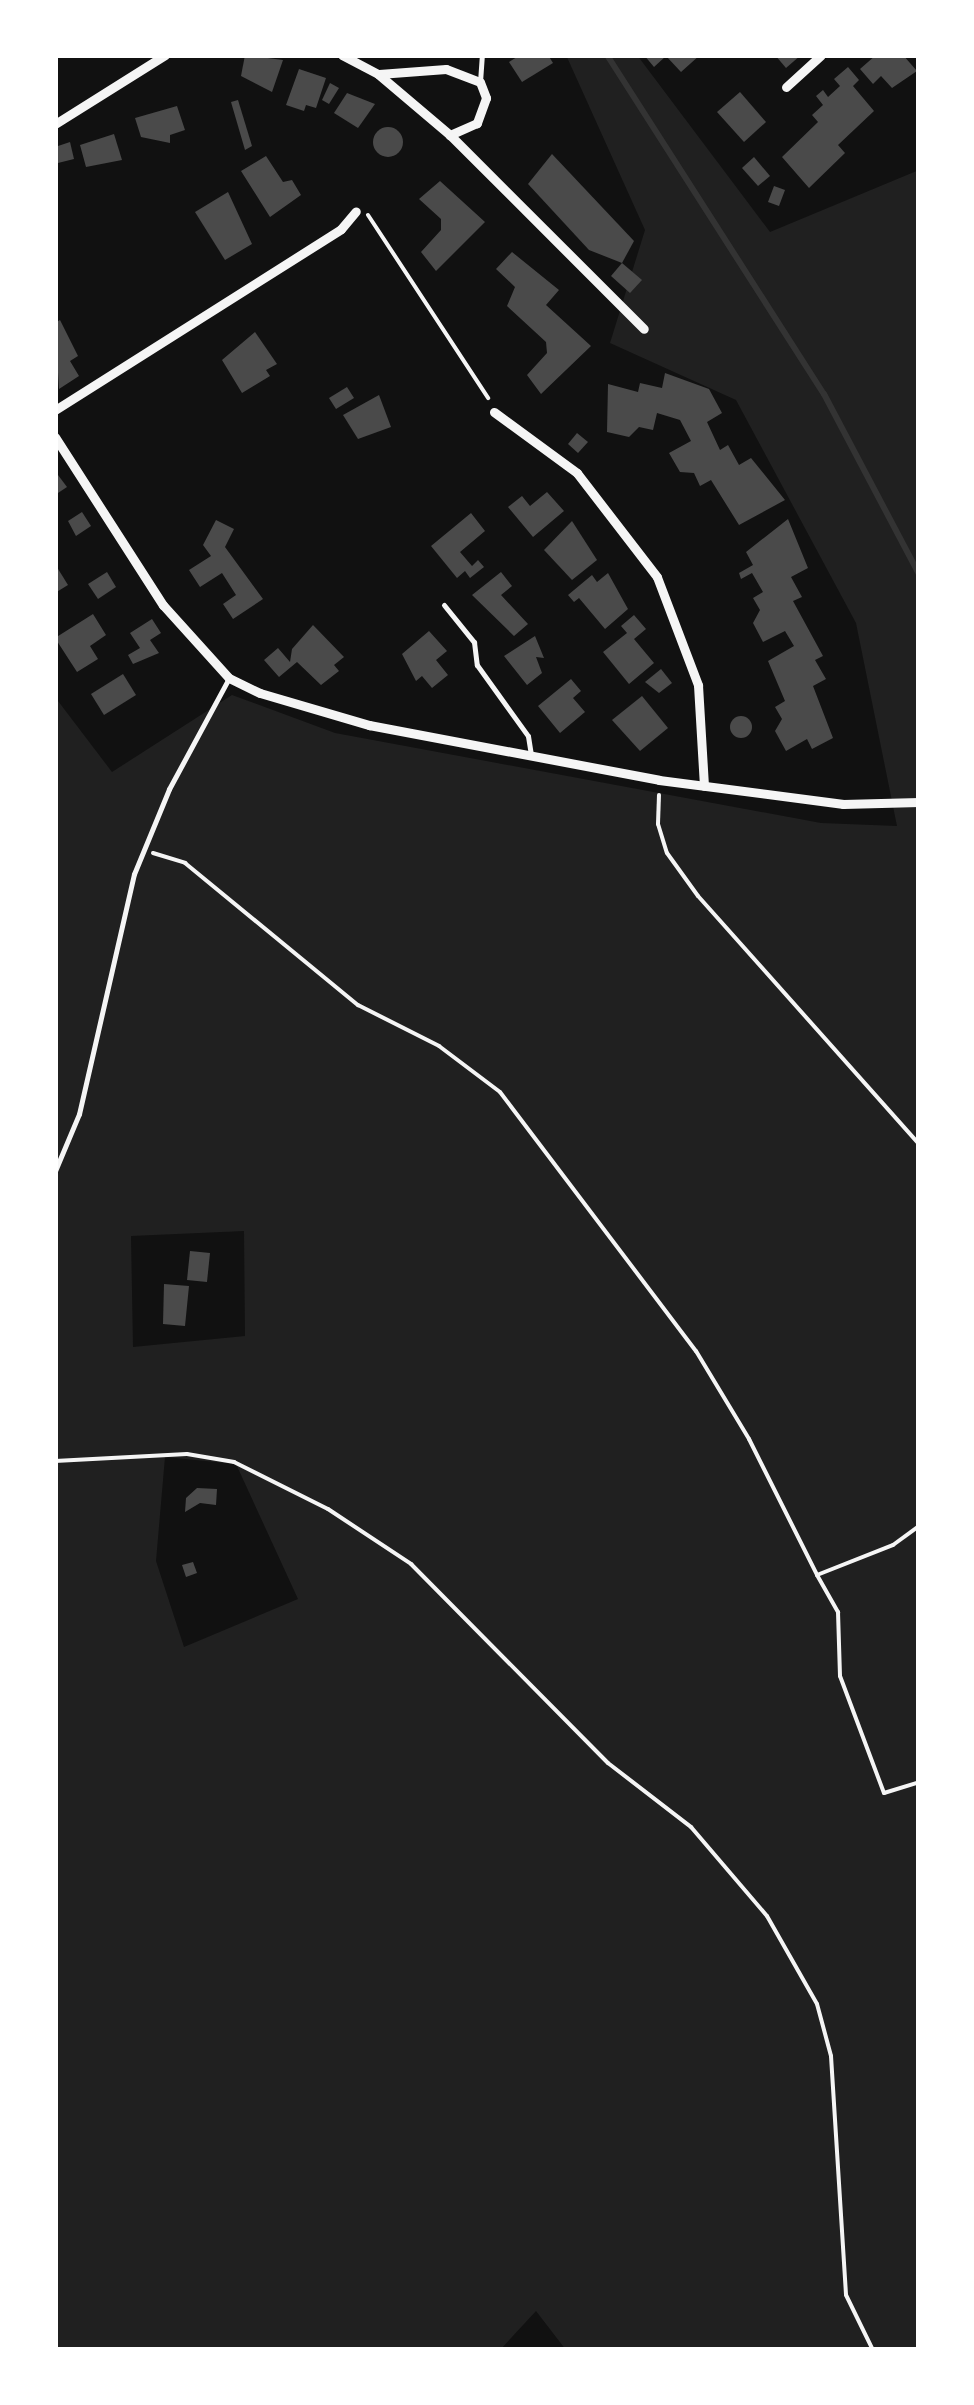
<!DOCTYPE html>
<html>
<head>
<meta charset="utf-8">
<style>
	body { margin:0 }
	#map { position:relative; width:974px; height:2405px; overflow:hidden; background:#111; font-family:Commissioner,sans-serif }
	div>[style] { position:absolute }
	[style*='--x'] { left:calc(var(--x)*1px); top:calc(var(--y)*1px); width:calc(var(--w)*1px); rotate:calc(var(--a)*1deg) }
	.green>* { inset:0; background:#202020 }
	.stream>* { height:6px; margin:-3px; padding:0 3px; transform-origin:3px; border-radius:3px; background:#333 }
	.building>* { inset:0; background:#4a4a4a }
	.round { border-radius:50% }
	.path>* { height:4px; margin:-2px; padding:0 2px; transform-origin:2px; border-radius:2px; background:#f5f5f5 }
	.service>* { height:5px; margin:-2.5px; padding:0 2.5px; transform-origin:2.5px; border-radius:2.5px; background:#f5f5f5 }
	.minor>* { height:9px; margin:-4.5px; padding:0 4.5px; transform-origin:4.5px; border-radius:4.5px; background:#f5f5f5 }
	span { translate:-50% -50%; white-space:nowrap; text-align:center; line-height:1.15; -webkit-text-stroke:9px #fff; paint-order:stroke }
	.frame { position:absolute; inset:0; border:58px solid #fff; pointer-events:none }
</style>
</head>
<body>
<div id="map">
	<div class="green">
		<i style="clip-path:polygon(evenodd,566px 55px,637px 55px,770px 232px,919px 170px,919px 2350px,566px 2350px,536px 2311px,500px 2350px,55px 2350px,55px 697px,112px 772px,232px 695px,335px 733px,821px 823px,897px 826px,856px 623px,736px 400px,610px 343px,645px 230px,566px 55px,244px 1231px,245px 1336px,133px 1347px,131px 1236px,244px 1231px,566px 55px,165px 1457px,236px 1464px,298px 1599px,184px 1647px,156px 1561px,165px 1457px)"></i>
	</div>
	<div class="stream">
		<i style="--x:607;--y:55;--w:403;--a:57.4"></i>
		<i style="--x:824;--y:394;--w:204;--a:62.2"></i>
	</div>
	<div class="building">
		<i style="clip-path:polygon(245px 55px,283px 60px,272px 92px,241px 76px)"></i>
		<i style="clip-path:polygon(520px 55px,548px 55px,553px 63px,522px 82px,509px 62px)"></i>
		<i style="clip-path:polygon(644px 55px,700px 55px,681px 72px,666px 56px,654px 67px)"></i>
		<i style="clip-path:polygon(775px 55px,801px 55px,786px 68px)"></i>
		<i style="clip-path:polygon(876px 55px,903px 55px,917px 71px,892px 88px,881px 76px,873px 84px,860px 69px)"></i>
		<i style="clip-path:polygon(848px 67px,859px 80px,853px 86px,874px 111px,838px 145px,845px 153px,809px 188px,782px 157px,818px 122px,812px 115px,823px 105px,816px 96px,823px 90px,828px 97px,840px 86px,834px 79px)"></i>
		<i style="clip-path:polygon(299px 69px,326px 78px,316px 108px,306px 105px,304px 111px,286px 105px)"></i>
		<i style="clip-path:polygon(330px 83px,339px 88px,329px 104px,322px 100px)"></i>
		<i style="clip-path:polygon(740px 92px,766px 122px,744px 142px,717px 112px)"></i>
		<i style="clip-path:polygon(347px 93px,375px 104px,358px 128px,334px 113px)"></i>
		<i style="clip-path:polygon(238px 100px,252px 146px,245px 150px,231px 102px)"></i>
		<i style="clip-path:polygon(177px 106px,185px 130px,170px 135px,170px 143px,141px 137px,135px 118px)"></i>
		<i class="round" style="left:373px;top:127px;width:30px;height:30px"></i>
		<i style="clip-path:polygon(114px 134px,122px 160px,86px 167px,80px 145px)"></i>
		<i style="clip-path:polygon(70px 142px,74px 159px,58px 163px,55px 147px)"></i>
		<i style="clip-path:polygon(552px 154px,634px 241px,622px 263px,589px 250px,528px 184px)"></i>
		<i style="clip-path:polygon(266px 156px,283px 182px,292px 180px,301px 195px,270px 217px,241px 171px)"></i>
		<i style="clip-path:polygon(754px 157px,770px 176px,758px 186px,742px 168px)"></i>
		<i style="clip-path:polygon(440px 181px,485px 222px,436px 271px,421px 252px,441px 230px,441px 219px,419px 199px)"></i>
		<i style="clip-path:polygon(774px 186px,785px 190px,779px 206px,768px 202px)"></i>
		<i style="clip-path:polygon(228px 192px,252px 244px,225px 260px,195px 212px)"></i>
		<i style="clip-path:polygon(512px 252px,559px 290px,546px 305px,591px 346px,541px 394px,527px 375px,547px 353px,546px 342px,507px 306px,515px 287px,496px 269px)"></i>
		<i style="clip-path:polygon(622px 263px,642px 280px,630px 293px,611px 276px)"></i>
		<i style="clip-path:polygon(60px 320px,78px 356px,70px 361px,79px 376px,59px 389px,55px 323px)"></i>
		<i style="clip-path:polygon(255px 332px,277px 364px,266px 370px,270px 376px,242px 393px,222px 360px)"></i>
		<i style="clip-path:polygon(665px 373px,709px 389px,722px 413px,707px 422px,720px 450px,728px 445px,739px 465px,751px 458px,785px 500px,739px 525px,711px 480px,700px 486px,694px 473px,680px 472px,669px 453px,691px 441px,680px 420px,657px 413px,653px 430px,639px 427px,629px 437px,607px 432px,608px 384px,638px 392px,640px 383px,662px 388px)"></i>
		<i style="clip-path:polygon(347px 387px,354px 398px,336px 409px,329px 398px)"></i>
		<i style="clip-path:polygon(379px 395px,391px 427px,358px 439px,343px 415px)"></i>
		<i style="clip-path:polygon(577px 433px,588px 442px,578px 453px,568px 444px)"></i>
		<i style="clip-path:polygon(58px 475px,67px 487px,55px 495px,55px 478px)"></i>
		<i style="clip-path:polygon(547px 492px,564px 511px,533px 537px,508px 507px,522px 496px,530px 506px)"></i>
		<i style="clip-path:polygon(82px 512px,91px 526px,76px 536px,68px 521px)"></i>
		<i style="clip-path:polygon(471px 513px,485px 531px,460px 552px,472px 566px,478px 560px,484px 567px,470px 578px,465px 571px,457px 578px,431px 546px)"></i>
		<i style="clip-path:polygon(788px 519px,808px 568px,791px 577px,802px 597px,793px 601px,823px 656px,815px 660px,826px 679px,813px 686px,833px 738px,812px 749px,807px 739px,786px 751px,775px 731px,782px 719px,775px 707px,785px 701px,768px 661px,794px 646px,785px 631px,763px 642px,753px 623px,760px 610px,753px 598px,763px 592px,752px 573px,741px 579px,739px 573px,753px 565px,746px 552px)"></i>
		<i style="clip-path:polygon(216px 520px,234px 529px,225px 547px,263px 599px,233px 619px,223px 604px,236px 595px,222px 573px,200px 587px,189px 570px,211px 556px,203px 545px)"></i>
		<i style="clip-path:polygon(572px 521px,597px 560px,572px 580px,544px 550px)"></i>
		<i style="clip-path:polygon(55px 564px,68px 585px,55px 593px)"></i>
		<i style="clip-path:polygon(107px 572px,116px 587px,98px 599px,88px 584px)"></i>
		<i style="clip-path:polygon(501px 572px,512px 586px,501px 595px,528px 624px,514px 636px,472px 595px)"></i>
		<i style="clip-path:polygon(608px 573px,628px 609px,605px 629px,579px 598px,574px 602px,568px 595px,592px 575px,597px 582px)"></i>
		<i style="clip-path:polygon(93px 614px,106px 635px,90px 646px,98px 659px,77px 672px,55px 638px)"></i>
		<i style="clip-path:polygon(634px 615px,646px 629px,634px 639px,654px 663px,629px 684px,603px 652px,627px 633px,621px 626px)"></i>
		<i style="clip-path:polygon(152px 619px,161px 633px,150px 640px,159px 653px,133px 664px,128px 655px,140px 648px,130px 633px)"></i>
		<i style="clip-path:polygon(313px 625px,344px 657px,334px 665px,339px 671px,321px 685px,297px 662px,279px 677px,264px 660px,278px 648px,290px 662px,292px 649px)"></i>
		<i style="clip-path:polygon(429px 631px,447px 651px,436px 660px,448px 675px,432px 688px,422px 676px,416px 681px,402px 654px)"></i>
		<i style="clip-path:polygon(535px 636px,544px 658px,536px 657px,542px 673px,527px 685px,504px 656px)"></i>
		<i style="clip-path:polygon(661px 669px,672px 683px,659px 693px,645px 682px)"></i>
		<i style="clip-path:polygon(123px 674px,136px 695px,104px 715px,91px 694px)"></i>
		<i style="clip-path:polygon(571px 679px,581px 691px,573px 698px,585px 712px,560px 733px,538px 706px)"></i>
		<i style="clip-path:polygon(642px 696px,668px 728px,640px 751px,612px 720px)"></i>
		<i class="round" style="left:730px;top:716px;width:22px;height:22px"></i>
		<i style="clip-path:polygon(190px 1251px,210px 1253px,207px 1282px,187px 1280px)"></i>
		<i style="clip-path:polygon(164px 1284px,189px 1286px,185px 1326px,163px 1324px)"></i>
		<i style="clip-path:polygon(197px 1488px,217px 1489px,216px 1505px,200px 1503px,185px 1512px,186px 1498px)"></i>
		<i style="clip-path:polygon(193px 1562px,197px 1573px,186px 1577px,182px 1565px)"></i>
	</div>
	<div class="path">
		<i style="--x:368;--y:215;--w:219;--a:56.7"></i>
		<i style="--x:659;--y:795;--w:29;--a:92"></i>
		<i style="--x:658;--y:824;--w:30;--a:73"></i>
		<i style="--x:667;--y:853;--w:53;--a:54.2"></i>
		<i style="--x:698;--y:896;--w:332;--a:48.3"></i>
		<i style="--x:153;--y:853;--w:34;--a:17"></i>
		<i style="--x:185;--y:863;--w:224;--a:39.4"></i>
		<i style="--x:358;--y:1005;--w:91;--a:26.8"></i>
		<i style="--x:439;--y:1046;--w:76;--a:37"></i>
		<i style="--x:500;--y:1092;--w:325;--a:52.9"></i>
		<i style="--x:696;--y:1351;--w:103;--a:58.9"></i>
		<i style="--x:749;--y:1439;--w:152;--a:63.4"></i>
		<i style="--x:817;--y:1575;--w:82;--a:-21.5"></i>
		<i style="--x:893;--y:1545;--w:32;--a:-36"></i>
		<i style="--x:55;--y:1461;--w:132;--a:-3"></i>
		<i style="--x:187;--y:1454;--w:48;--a:9.7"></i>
		<i style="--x:234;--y:1462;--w:105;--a:26.6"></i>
		<i style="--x:328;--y:1509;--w:100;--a:33.5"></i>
		<i style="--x:411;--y:1564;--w:280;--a:45.3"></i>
		<i style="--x:608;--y:1763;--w:105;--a:37.6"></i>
		<i style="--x:691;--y:1827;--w:117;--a:49.5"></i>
		<i style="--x:767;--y:1916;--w:101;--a:60.4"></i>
		<i style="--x:817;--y:2004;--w:54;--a:74.9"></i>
		<i style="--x:831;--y:2056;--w:239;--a:86.4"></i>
		<i style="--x:846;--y:2295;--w:61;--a:63.9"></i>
		<i style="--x:817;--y:1575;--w:43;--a:60.4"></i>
		<i style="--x:838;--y:1612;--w:64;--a:88.2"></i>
		<i style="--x:840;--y:1676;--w:125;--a:69.4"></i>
		<i style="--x:884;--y:1793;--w:37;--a:-17"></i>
	</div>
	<div class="service">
		<i style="--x:480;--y:82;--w:27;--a:-86"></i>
		<i style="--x:444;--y:605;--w:48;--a:51"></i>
		<i style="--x:474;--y:642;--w:23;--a:83"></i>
		<i style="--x:477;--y:665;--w:87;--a:54.3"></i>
		<i style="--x:528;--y:736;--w:19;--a:81"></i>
		<i style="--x:55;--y:1171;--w:62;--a:-67.2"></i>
		<i style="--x:79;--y:1114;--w:246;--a:-77.1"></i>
		<i style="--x:134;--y:874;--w:92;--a:-67.6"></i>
		<i style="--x:169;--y:789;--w:126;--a:-61.6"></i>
	</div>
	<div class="minor">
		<i style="--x:342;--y:55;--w:41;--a:27.8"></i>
		<i style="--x:378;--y:74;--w:94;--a:40.3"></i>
		<i style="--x:450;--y:135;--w:274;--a:45"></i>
		<i style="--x:379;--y:74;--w:67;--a:-4.3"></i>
		<i style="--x:446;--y:69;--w:36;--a:21"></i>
		<i style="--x:480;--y:82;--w:17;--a:69"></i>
		<i style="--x:486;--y:98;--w:27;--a:110"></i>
		<i style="--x:477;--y:123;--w:30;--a:156"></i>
		<i style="--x:786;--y:87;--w:47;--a:-42.4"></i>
		<i style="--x:55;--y:124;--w:130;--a:-32.1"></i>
		<i style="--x:55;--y:410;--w:338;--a:-32.3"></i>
		<i style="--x:341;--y:229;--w:23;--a:-50"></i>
		<i style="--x:494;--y:412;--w:103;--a:36.3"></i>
		<i style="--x:577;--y:473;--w:131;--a:52.4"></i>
		<i style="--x:657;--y:577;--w:116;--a:69.2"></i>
		<i style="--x:698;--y:685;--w:101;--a:86.6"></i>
		<i style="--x:55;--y:437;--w:200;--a:57.3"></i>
		<i style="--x:163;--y:605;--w:98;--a:47.9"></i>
		<i style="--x:229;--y:678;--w:34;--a:26"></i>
		<i style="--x:260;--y:693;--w:114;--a:16.4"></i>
		<i style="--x:369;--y:725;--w:295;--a:10.7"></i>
		<i style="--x:659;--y:780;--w:186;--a:7.4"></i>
		<i style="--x:843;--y:804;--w:76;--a:-1.5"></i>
	</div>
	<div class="frame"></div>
</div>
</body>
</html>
